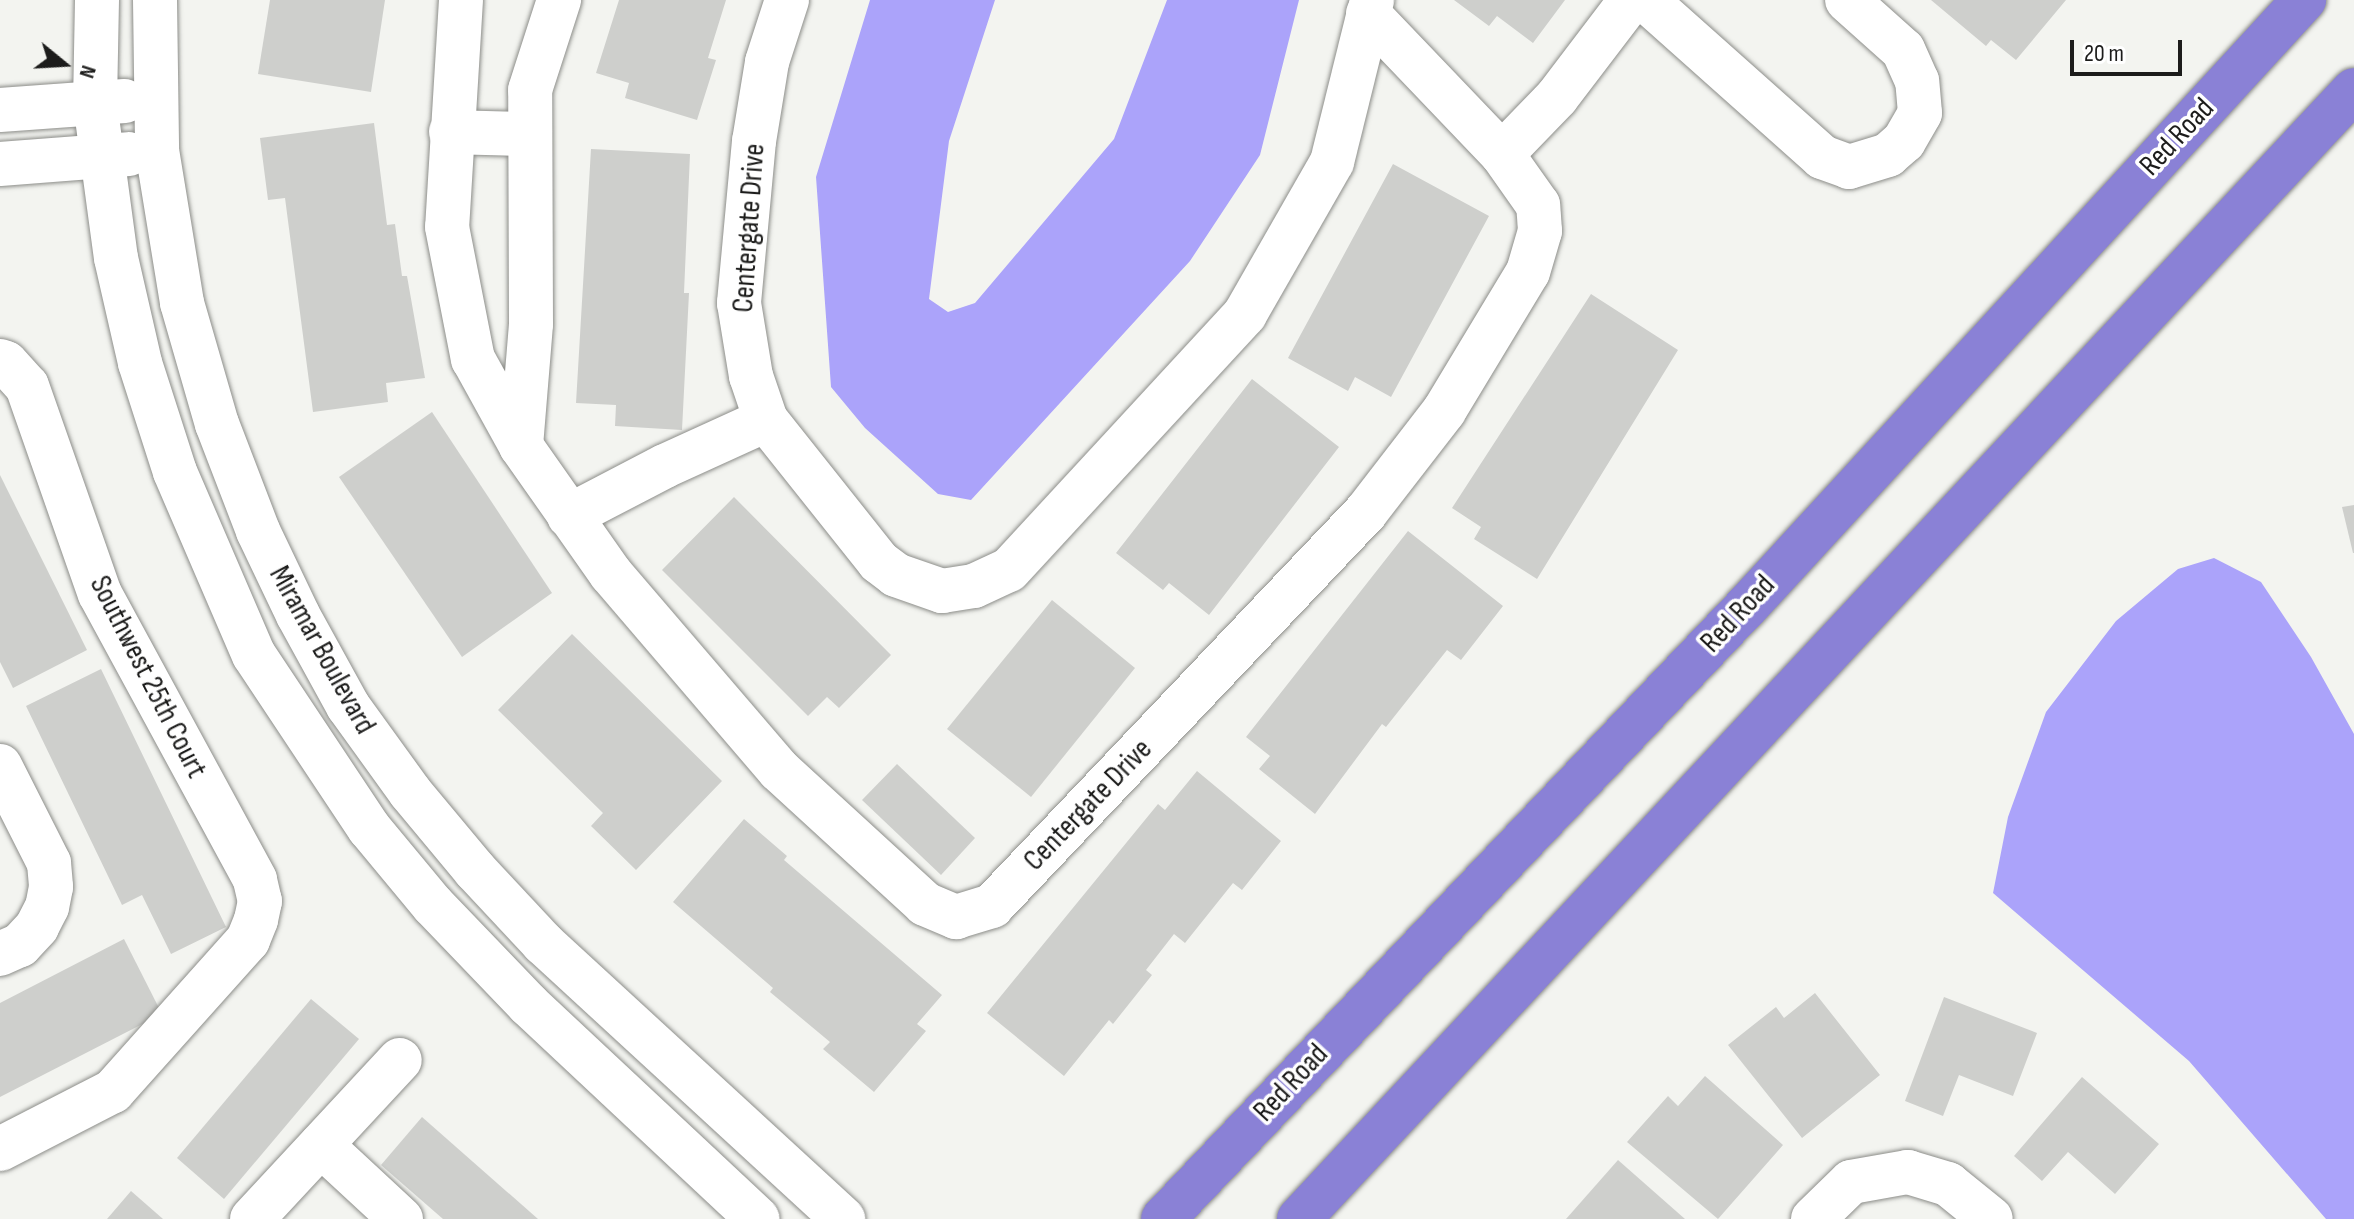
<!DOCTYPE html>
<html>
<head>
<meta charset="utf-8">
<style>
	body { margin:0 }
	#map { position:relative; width:2354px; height:1219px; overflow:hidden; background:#f3f4f0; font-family:"Sofia Sans Condensed",sans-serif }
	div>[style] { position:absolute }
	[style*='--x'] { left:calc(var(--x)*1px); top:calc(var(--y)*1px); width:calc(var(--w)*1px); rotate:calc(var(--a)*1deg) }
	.water>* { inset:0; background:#aba3fa }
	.building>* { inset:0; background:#cecfcc }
	.roads { filter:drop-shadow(0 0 2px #8c8d89) drop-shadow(0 0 2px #8c8d89) }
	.minor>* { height:44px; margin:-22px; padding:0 22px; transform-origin:22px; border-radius:22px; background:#fff }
	.highway>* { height:44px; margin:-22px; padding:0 22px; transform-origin:22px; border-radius:22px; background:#8a81d6 }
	span { translate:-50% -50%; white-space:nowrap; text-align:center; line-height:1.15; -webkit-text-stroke:7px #fff; paint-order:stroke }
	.street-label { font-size:30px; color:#1c1c1b }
	.north { position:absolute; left:24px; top:24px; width:80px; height:80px; -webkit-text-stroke:6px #fff; paint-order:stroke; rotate:108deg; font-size:22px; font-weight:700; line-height:32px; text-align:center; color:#1c1c1b }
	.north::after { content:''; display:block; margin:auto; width:28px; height:36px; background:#1c1c1b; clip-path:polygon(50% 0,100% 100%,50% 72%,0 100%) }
	.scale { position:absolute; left:2070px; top:40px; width:112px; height:36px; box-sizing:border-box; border:4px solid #1c1c1b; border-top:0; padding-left:10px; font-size:24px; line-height:28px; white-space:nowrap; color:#1c1c1b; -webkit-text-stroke:6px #fff; paint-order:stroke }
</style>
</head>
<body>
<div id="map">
	<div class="water">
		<i style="clip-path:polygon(870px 0,995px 0,949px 141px,929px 299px,948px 312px,975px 303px,1114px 139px,1167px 0,1299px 0,1260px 155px,1190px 261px,971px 500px,938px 494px,865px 428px,831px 387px,816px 177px)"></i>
		<i style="clip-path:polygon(2214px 558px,2261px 582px,2311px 657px,2354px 734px,2354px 1219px,2326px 1219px,2189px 1061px,1993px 893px,2008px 817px,2046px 712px,2116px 621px,2178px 569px)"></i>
	</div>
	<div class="building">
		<i style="clip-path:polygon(270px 0,385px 0,371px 92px,258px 74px)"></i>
		<i style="clip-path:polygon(619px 0,726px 0,708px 58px,716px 60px,697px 120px,625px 98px,629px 83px,596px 73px)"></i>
		<i style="clip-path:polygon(1454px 0,1565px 0,1533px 43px,1497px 16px,1489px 26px)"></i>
		<i style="clip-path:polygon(1931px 0,2066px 0,2016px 60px,1991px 40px,1986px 46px)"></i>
		<i style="clip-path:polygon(374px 123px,387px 225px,395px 224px,402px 276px,407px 276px,425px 378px,386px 383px,388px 402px,313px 412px,285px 198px,268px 200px,260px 138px)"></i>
		<i style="clip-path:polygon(591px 149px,690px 154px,684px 293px,689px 293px,682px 430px,615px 426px,616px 405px,576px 403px)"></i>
		<i style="clip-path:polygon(1393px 164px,1489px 216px,1391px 397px,1355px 377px,1348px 391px,1288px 358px)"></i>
		<i style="clip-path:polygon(1591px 294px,1678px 350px,1537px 579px,1474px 539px,1481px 527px,1452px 508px)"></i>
		<i style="clip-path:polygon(1252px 379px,1339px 447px,1209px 615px,1169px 583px,1163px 590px,1116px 553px)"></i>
		<i style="clip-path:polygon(432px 412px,552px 593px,462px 657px,339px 477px)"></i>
		<i style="clip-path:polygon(0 475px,87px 650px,13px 688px,0 662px)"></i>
		<i style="clip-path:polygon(734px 497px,891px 655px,839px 708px,827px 697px,808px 716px,662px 570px)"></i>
		<i style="clip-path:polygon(2354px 505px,2354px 553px,2353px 553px,2342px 507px)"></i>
		<i style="clip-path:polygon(1408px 531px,1503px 606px,1461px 660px,1447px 650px,1386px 727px,1382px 724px,1315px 814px,1259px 769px,1270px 756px,1246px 737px)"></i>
		<i style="clip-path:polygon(1052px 600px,1135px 668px,1031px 797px,947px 729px)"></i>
		<i style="clip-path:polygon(572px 634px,722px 781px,636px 870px,591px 826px,603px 813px,498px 710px)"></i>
		<i style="clip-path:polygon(101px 669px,226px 927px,171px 954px,142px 895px,122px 905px,26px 706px)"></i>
		<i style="clip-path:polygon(897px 764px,975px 838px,941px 875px,862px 800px)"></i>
		<i style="clip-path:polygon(1197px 771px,1281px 841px,1242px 890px,1233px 883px,1185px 943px,1174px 934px,1146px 970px,1152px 975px,1113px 1024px,1109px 1020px,1064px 1076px,987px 1013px,1158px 804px,1165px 810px)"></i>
		<i style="clip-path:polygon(744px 819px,787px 856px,784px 860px,942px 995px,917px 1024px,926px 1031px,874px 1092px,823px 1049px,830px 1042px,770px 992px,773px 988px,673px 902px)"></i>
		<i style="clip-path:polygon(124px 939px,162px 1014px,0 1097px,0 1003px)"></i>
		<i style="clip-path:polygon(1815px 993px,1880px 1075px,1802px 1138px,1728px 1045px,1776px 1007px,1784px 1018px)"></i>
		<i style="clip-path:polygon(1944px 997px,2037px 1033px,2013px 1096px,1959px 1075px,1943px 1116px,1905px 1101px)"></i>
		<i style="clip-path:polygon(311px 999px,359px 1039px,224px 1199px,177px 1158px)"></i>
		<i style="clip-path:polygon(1705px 1076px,1783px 1145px,1718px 1219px,1627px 1142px,1668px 1096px,1678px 1106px)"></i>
		<i style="clip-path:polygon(2082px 1077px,2159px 1144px,2115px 1194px,2068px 1152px,2042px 1181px,2014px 1156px)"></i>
		<i style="clip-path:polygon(422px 1117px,538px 1219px,443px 1219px,381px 1165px)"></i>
		<i style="clip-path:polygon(1618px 1160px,1685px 1219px,1566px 1219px)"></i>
		<i style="clip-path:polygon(131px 1191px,163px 1219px,107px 1219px)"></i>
	</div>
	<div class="roads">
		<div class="minor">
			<i style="--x:97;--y:0;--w:103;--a:91.1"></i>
			<i style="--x:95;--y:103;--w:156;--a:82.3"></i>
			<i style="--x:116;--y:258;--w:108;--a:77.1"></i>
			<i style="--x:140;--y:363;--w:114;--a:72.2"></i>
			<i style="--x:175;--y:472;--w:199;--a:66.7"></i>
			<i style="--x:254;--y:655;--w:208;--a:56.4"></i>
			<i style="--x:369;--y:828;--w:100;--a:50.3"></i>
			<i style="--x:433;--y:905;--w:139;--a:46.2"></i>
			<i style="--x:529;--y:1005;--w:313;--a:43.1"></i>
			<i style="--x:155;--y:0;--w:150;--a:89.2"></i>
			<i style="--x:157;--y:150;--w:155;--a:80.7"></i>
			<i style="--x:182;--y:303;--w:126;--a:73.9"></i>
			<i style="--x:217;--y:424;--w:115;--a:69"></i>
			<i style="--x:258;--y:531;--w:93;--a:64.5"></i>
			<i style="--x:298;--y:615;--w:104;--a:61.2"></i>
			<i style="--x:348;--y:706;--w:106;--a:54.2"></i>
			<i style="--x:410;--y:792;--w:102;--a:50.2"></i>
			<i style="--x:475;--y:870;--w:100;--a:47"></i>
			<i style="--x:543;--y:943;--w:408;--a:42.6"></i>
			<i style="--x:461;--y:0;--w:227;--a:93.5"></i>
			<i style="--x:447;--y:227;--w:135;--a:78.9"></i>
			<i style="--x:473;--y:359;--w:99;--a:61.1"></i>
			<i style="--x:521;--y:446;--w:156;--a:54.9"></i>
			<i style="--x:611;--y:574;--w:258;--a:49.4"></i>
			<i style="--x:779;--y:770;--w:198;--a:42.5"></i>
			<i style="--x:925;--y:904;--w:34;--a:23"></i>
			<i style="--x:956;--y:917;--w:38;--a:-17"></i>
			<i style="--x:992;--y:906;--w:543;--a:-46.49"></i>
			<i style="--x:1366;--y:512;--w:128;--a:-52.3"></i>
			<i style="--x:1444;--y:411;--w:162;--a:-58.9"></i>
			<i style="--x:1528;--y:272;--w:43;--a:-73.7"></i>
			<i style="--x:1540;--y:231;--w:26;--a:-94"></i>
			<i style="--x:1538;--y:205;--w:62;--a:-125.2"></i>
			<i style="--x:1502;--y:154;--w:194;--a:-133.7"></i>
			<i style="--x:787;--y:0;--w:65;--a:107.9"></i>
			<i style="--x:767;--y:62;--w:80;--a:99.3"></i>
			<i style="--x:754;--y:141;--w:163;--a:95.3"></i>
			<i style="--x:739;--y:303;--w:74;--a:80.7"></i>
			<i style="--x:751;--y:376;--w:46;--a:71.2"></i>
			<i style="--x:766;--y:420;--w:181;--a:51.5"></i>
			<i style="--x:879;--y:562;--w:21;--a:37"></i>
			<i style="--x:896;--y:575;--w:49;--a:19.2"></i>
			<i style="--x:942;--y:591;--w:32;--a:-9"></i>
			<i style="--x:974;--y:586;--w:38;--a:-25"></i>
			<i style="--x:1009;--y:570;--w:348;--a:-47.3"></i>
			<i style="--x:1245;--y:314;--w:175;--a:-60.2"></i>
			<i style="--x:1332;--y:162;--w:167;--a:-76.1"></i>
			<i style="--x:1646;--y:0;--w:236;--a:41.7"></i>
			<i style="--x:1822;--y:157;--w:29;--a:20"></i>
			<i style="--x:1849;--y:167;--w:41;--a:-17.1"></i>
			<i style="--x:1888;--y:155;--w:21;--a:-41"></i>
			<i style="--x:1904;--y:141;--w:32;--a:-60"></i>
			<i style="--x:1920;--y:113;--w:32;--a:-95"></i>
			<i style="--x:1917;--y:81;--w:34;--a:-114"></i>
			<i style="--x:1903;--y:50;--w:75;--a:-138.2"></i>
			<i style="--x:0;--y:110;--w:125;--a:-4.1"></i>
			<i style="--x:451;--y:132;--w:79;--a:1.5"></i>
			<i style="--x:1502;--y:154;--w:79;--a:-46"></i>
			<i style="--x:1557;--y:97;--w:122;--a:-52.7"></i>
			<i style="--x:0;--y:164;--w:129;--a:-4.4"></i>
			<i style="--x:0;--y:361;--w:6;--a:18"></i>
			<i style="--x:6;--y:363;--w:31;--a:48"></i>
			<i style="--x:27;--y:386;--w:220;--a:70.7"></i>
			<i style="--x:100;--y:594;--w:325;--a:61.5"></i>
			<i style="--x:255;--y:880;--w:22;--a:77"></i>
			<i style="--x:260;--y:901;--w:19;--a:102"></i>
			<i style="--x:256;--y:920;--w:22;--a:112"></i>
			<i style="--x:248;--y:940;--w:203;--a:131.8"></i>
			<i style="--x:113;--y:1091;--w:127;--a:152.8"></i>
			<i style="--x:521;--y:446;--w:122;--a:-85.3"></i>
			<i style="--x:531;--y:324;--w:234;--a:-90.2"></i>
			<i style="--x:530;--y:90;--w:95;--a:-72.1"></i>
			<i style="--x:569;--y:516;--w:108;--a:-27.5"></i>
			<i style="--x:665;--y:466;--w:111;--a:-24.5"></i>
			<i style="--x:0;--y:766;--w:109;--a:63.2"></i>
			<i style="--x:49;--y:863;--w:24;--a:85"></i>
			<i style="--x:51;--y:887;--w:20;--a:101"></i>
			<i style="--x:47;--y:907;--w:22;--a:117"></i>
			<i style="--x:37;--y:927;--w:25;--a:133"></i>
			<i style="--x:20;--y:945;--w:22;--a:156"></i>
			<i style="--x:321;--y:1145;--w:109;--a:42.8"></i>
			<i style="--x:252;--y:1219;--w:217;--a:-47.1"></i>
			<i style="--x:1813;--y:1219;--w:53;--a:-44.2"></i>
			<i style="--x:1851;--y:1182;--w:58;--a:-10"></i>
			<i style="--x:1908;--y:1172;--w:42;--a:16.7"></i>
			<i style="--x:1948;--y:1184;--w:55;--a:39.1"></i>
		</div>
		<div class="highway">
			<i style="--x:1163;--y:1219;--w:848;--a:-46.39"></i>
			<i style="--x:1748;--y:605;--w:822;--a:-47.42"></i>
			<i style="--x:1299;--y:1219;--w:1545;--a:-46.94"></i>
		</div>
	</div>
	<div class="street-label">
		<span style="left:2177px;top:137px;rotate:-47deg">Red Road</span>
		<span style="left:749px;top:228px;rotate:-86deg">Centergate Drive</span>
		<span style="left:1738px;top:614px;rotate:-47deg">Red Road</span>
		<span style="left:322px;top:650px;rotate:61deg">Miramar Boulevard</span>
		<span style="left:148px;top:677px;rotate:63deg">Southwest 25th Court</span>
		<span style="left:1088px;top:805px;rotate:-46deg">Centergate Drive</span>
		<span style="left:1291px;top:1083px;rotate:-47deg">Red Road</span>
	</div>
	<div class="north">N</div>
	<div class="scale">20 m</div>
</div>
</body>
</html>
